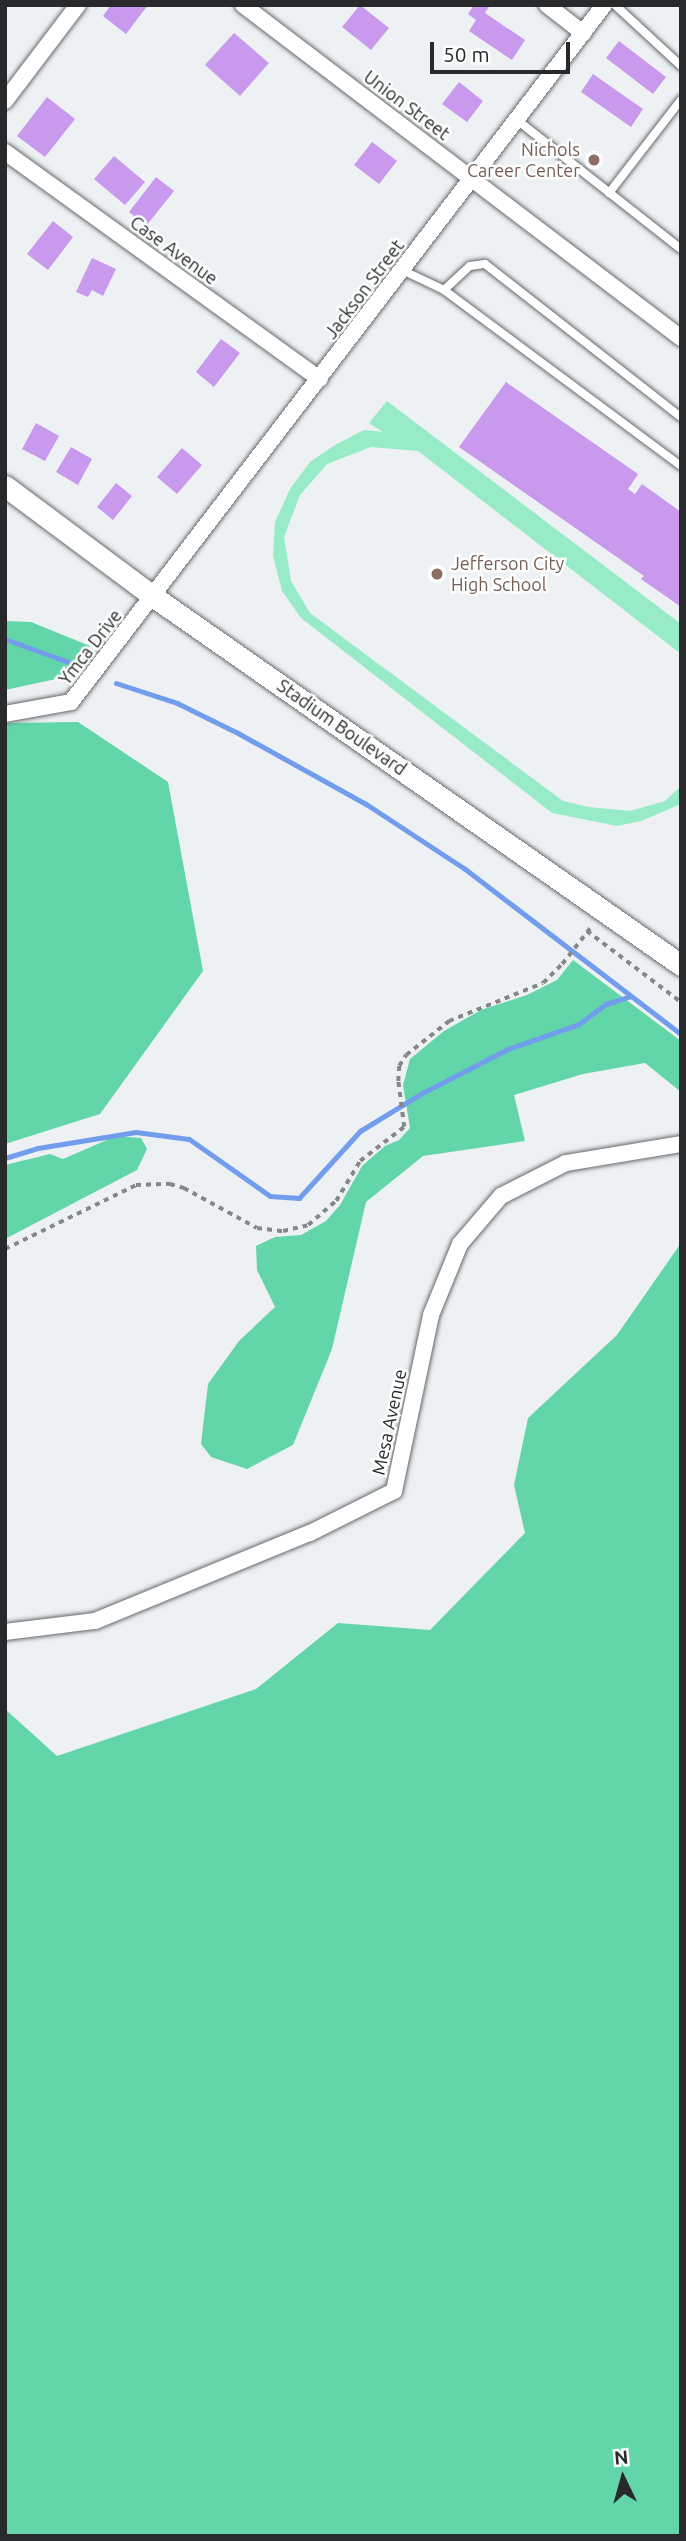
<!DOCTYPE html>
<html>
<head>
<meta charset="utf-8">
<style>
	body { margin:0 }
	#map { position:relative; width:686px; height:2541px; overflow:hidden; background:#edf1f4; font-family:Ubuntu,sans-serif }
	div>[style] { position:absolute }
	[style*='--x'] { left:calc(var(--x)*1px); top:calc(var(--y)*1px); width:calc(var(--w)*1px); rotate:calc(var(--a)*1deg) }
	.green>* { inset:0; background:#97ecc7 }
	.forest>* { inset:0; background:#62d6a8 }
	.stream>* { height:5px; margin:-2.5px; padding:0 2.5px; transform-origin:2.5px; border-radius:2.5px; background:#719dec }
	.building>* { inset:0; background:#c899ed }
	.path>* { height:3.5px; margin-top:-1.75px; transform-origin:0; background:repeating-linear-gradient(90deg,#858789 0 5px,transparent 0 10px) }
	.roads { filter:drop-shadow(0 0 2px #666a6c) drop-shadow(0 0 2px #666a6c) }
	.lane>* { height:8px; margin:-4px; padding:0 4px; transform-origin:4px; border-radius:4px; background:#fff }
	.street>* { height:16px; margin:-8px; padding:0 8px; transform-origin:8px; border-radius:8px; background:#fff }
	.secondary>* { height:21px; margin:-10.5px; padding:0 10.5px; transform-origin:10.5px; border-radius:10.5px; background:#fff }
	.dots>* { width:19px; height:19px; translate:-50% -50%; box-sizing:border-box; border:4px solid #fdfefe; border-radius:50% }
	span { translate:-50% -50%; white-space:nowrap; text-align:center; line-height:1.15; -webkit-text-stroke:5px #fdfefe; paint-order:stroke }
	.street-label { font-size:18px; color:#28292a }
	.education-label { font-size:18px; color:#785e54 }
	.right { translate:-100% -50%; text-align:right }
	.left { translate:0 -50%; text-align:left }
	.frame { position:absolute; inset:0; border:7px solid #28292a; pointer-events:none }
	.north { position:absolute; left:588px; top:2443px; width:70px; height:70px; -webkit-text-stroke:5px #fdfefe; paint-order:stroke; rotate:355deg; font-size:19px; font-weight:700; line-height:28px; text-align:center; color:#28292a }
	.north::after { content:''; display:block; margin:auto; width:24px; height:32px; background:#28292a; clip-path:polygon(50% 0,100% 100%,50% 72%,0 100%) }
	.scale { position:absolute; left:430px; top:42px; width:140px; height:32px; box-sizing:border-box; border:4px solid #28292a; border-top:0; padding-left:9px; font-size:21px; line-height:24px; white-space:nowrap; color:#28292a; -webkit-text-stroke:5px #fdfefe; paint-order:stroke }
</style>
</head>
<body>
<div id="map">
	<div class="green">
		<i style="clip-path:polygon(387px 401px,681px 624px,681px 654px,418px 451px,371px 447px,327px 464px,300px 495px,284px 537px,291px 581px,310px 613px,563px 801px,589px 807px,630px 811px,665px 801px,681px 786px,681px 804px,641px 821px,617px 826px,552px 813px,301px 618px,282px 591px,273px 556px,275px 522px,290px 489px,310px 462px,335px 445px,364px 430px,383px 432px,369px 423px)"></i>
	</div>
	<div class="forest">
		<i style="clip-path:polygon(5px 621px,31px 622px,90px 646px,70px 676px,5px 690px)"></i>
		<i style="clip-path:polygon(78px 722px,168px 782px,203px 971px,100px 1114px,5px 1144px,5px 723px)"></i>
		<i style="clip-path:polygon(573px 960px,681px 1041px,681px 1092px,645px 1063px,583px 1074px,514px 1095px,525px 1141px,423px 1156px,366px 1202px,332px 1349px,293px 1445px,247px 1469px,211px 1457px,201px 1444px,208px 1384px,239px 1341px,275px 1307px,257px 1270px,256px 1246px,275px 1237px,301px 1235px,326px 1221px,340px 1205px,362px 1166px,385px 1146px,399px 1140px,410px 1128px,403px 1085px,410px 1059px,444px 1031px,481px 1010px,527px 995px,557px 980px)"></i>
		<i style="clip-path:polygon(116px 1136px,141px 1138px,147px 1149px,137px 1170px,5px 1239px,5px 1165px,50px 1154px,63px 1159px)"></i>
		<i style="clip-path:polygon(681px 1243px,681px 2536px,5px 2536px,5px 1709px,57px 1756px,256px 1689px,338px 1623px,430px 1630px,525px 1533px,514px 1485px,528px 1418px,617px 1335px)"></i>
	</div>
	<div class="stream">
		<i style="--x:5;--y:639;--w:79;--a:20"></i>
		<i style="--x:116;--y:683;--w:64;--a:18.2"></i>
		<i style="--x:177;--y:703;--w:66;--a:26.2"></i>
		<i style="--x:236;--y:732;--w:149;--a:29"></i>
		<i style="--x:366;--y:804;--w:118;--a:33.3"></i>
		<i style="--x:465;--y:869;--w:272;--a:37.4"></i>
		<i style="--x:5;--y:1158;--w:34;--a:-17"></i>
		<i style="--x:38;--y:1148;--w:99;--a:-9.3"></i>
		<i style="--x:136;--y:1132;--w:53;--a:7.5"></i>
		<i style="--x:189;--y:1139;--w:99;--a:35.1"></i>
		<i style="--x:270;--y:1196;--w:29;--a:4"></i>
		<i style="--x:299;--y:1198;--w:91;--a:-47.7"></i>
		<i style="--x:360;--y:1131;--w:73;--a:-31.5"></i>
		<i style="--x:422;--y:1093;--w:97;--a:-27.1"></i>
		<i style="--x:508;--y:1049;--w:75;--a:-19.4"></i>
		<i style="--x:579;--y:1024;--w:34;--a:-37"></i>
		<i style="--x:606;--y:1004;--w:25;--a:-18"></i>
	</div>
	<div class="building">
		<i style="clip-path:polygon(111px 5px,148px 5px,126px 34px,103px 16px)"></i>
		<i style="clip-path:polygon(360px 5px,389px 28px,371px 50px,342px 27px)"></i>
		<i style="clip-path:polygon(474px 5px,490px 5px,485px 13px,525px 40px,512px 60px,469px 31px,476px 20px,468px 14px)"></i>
		<i style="clip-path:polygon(234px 33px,269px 63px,240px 96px,205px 65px)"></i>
		<i style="clip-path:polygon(619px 41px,666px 77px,653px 94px,606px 58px)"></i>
		<i style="clip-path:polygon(593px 74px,643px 109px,631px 127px,581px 92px)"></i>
		<i style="clip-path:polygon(459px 82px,483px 101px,467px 122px,442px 104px)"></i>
		<i style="clip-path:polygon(47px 97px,75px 119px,45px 157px,17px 136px)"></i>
		<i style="clip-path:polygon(372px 142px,397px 161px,379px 184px,354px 165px)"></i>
		<i style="clip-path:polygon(114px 156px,145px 182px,125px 205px,94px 179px)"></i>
		<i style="clip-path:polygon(156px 177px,174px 191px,146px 226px,129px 212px)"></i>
		<i style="clip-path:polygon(53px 221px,73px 237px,48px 270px,27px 254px)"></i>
		<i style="clip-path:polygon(92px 258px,116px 269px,103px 296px,92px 290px,88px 297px,76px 292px)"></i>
		<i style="clip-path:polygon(221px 339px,240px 353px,214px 387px,196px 372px)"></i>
		<i style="clip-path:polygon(506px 382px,638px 474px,628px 489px,635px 494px,642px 484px,681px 512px,681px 607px,641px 579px,644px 576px,459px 447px)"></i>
		<i style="clip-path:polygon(36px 423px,59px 436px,45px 461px,22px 449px)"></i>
		<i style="clip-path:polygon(71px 447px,92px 459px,78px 485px,56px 472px)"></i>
		<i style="clip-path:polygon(182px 448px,202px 465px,177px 494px,157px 477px)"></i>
		<i style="clip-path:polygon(116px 483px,132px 496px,113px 520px,97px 507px)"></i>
	</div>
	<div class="path">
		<i style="--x:587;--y:931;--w:118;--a:37.1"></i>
		<i style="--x:5;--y:1249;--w:146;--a:-26"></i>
		<i style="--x:136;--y:1185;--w:34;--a:-2"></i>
		<i style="--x:170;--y:1184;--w:15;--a:16"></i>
		<i style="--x:184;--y:1188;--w:83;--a:28.7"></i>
		<i style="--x:257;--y:1228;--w:26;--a:7"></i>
		<i style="--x:283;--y:1231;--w:26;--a:-13"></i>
		<i style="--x:308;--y:1225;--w:37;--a:-41"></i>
		<i style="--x:336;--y:1201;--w:47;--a:-59"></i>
		<i style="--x:360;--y:1161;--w:56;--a:-37.7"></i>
		<i style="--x:404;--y:1127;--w:46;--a:-97.4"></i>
		<i style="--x:398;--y:1081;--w:15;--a:-86"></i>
		<i style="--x:399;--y:1066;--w:13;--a:-58"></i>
		<i style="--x:406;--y:1055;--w:55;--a:-38.3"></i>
		<i style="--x:449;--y:1021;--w:101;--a:-22"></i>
		<i style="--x:543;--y:983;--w:27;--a:-45"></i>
		<i style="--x:562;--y:964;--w:47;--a:-51.9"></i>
	</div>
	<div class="roads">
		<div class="lane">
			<i style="--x:615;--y:5;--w:90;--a:42.7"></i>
			<i style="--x:517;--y:120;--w:209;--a:38.2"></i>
			<i style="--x:609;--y:193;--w:118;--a:-52.3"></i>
			<i style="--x:402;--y:270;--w:47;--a:25.5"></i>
			<i style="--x:444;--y:290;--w:35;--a:-43"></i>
			<i style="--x:470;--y:266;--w:15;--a:-8"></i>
			<i style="--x:485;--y:264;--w:249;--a:38"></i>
			<i style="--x:444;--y:290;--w:295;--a:36.6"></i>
		</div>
		<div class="street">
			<i style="--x:243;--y:5;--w:550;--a:37.24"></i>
			<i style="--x:547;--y:5;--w:46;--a:37.9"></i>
			<i style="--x:5;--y:101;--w:121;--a:-52.8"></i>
			<i style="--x:5;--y:152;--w:388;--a:35.8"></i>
			<i style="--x:5;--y:714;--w:67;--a:-10.3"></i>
			<i style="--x:71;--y:702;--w:877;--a:-52.59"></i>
			<i style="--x:5;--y:1632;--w:91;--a:-7"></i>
			<i style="--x:95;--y:1621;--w:232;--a:-22.3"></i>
			<i style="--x:310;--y:1533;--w:94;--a:-26.6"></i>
			<i style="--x:394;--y:1491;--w:180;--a:-78.1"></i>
			<i style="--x:431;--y:1315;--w:77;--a:-67.8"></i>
			<i style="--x:460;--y:1244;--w:63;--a:-49.5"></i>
			<i style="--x:501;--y:1196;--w:73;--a:-26.9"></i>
			<i style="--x:566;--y:1163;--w:117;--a:-9.4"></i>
		</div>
		<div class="secondary">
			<i style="--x:5;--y:486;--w:186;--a:36.7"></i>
			<i style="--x:154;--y:597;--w:643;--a:34.93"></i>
		</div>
	</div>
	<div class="dots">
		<i style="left:594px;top:160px;background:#8d6e63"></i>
		<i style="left:437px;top:574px;background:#8d6e63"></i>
	</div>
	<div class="street-label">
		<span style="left:407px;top:105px;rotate:37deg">Union Street</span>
		<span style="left:174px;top:250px;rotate:36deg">Case Avenue</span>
		<span style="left:364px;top:289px;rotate:-53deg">Jackson Street</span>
		<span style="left:90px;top:647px;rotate:-52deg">Ymca Drive</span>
		<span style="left:342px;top:727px;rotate:35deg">Stadium Boulevard</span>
		<span style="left:389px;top:1422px;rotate:-78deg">Mesa Avenue</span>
	</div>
	<div class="education-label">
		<span class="right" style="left:580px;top:160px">Nichols<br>Career Center</span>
		<span class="left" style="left:451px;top:574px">Jefferson City<br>High School</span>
	</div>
	<div class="frame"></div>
	<div class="north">N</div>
	<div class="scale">50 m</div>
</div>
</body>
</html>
